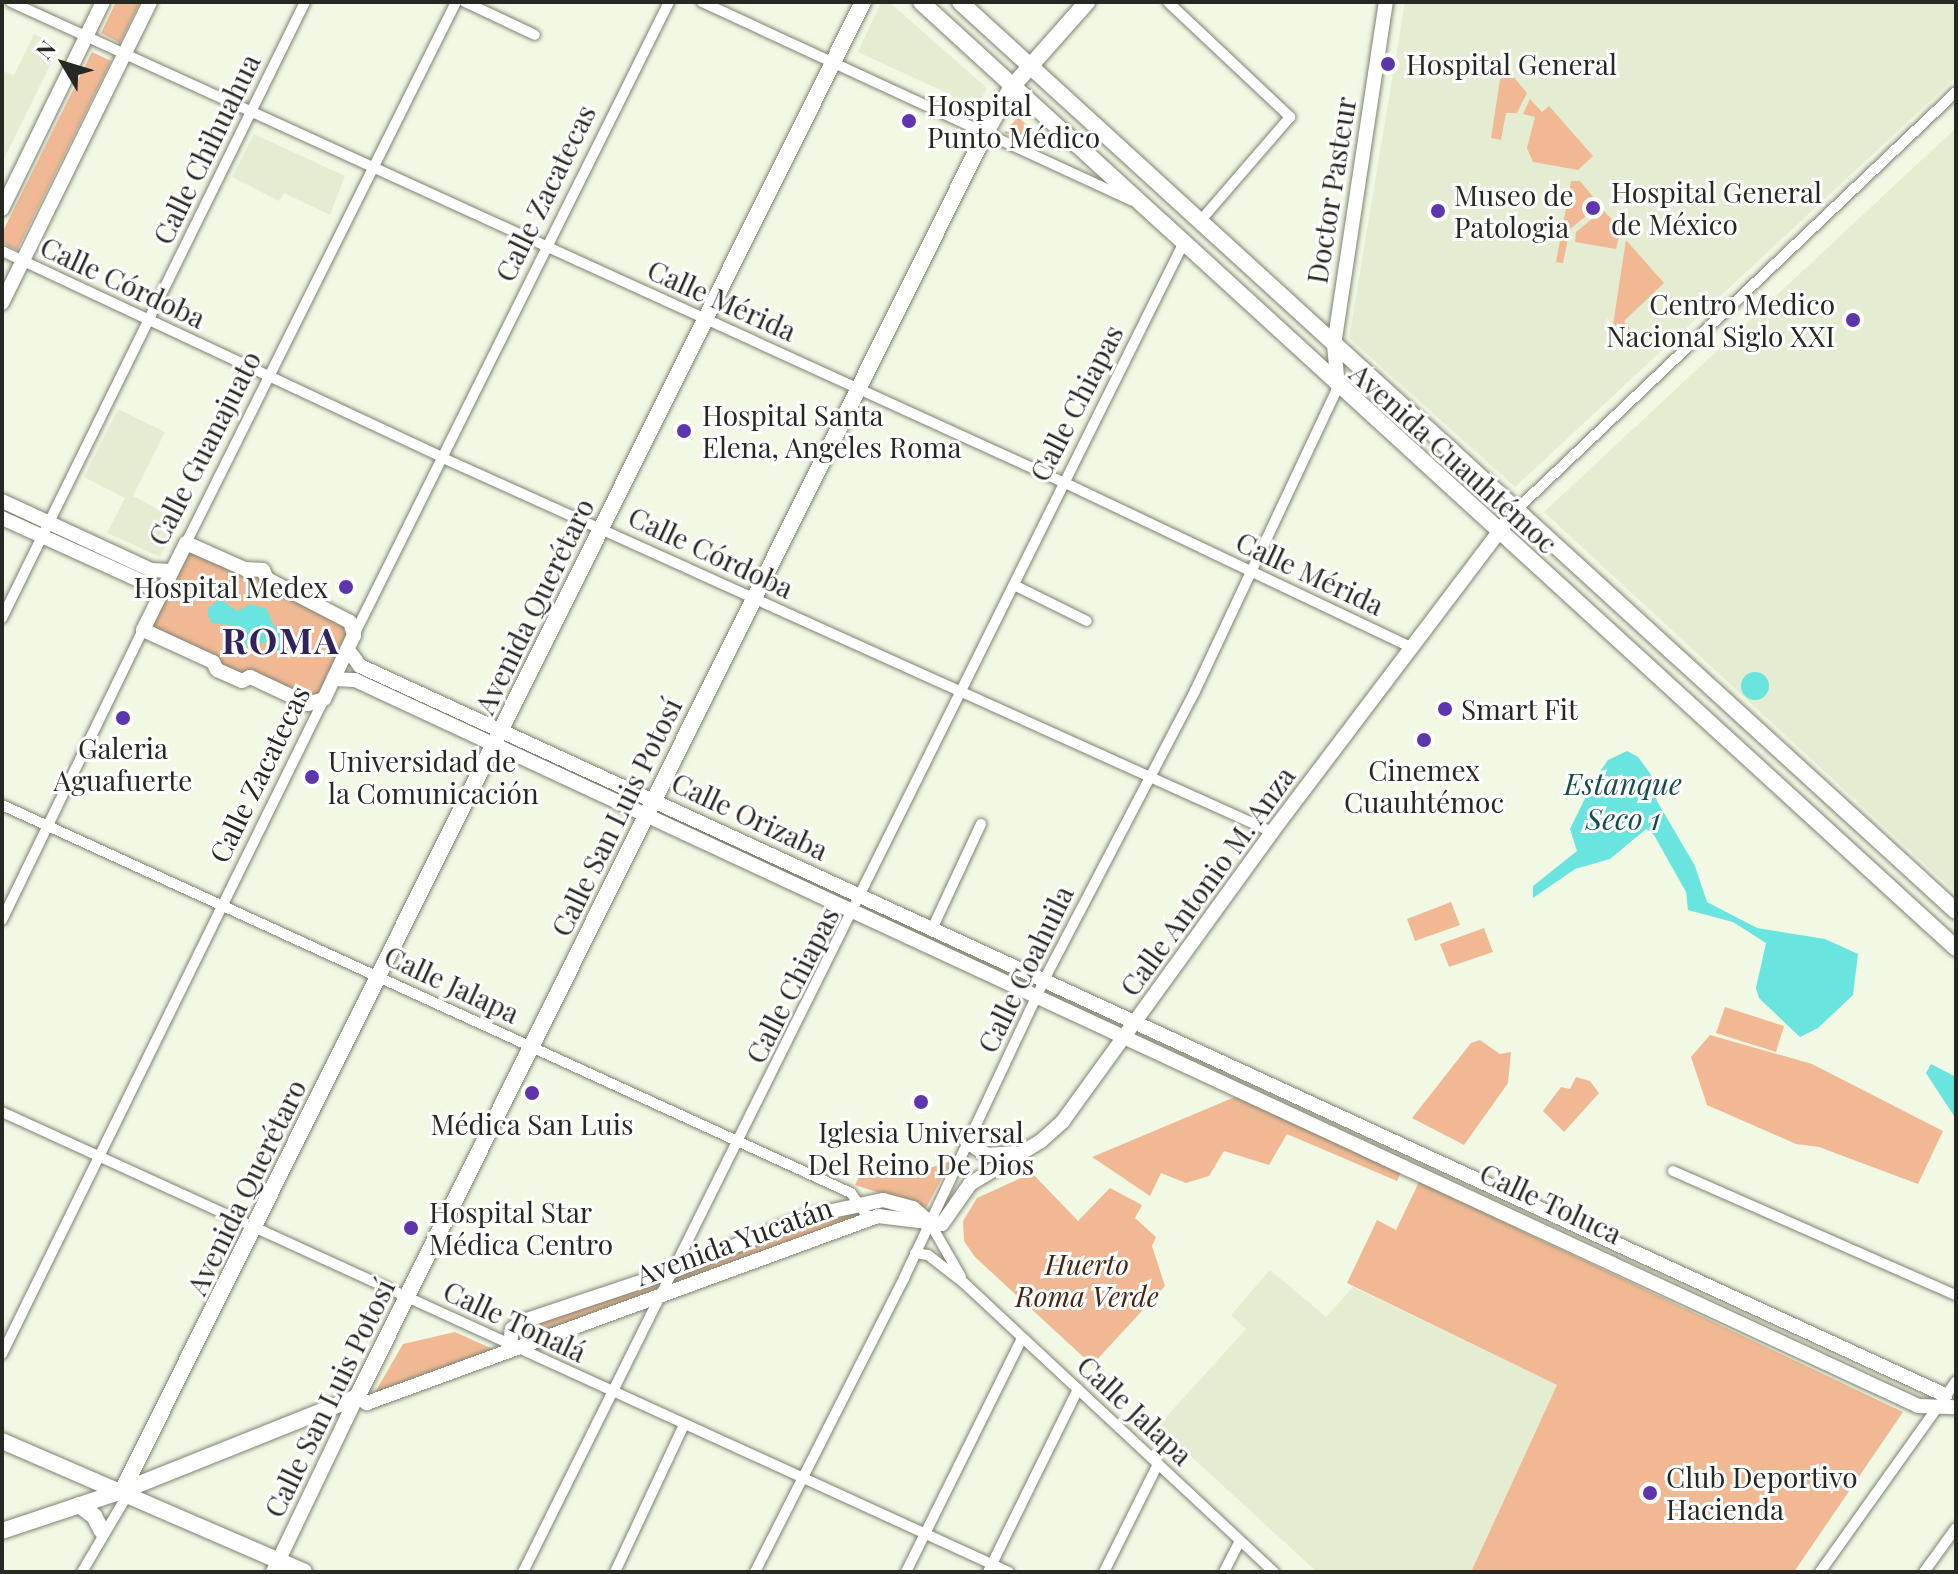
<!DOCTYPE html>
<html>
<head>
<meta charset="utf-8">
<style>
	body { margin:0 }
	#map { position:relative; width:1958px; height:1574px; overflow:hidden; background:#f1f8e4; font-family:"Playfair Display",serif }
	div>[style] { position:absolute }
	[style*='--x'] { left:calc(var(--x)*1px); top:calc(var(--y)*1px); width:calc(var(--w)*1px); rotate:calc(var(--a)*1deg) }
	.built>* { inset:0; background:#e4edd2 }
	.green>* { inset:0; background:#f0b994 }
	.water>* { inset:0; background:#69e4de }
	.round { border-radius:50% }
	.roads { filter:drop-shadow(0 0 2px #7d8372) drop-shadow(0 0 2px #7d8372) }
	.street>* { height:10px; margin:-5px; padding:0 5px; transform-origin:5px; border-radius:5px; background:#fff }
	.secondary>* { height:14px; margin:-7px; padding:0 7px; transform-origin:7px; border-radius:7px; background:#fff }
	.primary>* { height:16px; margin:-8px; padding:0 8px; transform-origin:8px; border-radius:8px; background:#fff }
	.dots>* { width:22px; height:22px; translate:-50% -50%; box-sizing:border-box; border:4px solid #fff; border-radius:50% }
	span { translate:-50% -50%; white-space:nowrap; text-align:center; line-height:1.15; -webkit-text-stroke:6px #fff; paint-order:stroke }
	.poi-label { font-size:28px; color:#262921 }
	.left { translate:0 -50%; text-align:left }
	.right { translate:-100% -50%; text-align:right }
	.street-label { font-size:28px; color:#262921 }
	.park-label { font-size:28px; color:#452711; font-style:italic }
	.water-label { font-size:30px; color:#164d4b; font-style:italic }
	.district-label { font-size:36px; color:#32225c; font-weight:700; letter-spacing:2px }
	.frame { position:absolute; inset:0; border:4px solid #262921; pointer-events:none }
	.north { position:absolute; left:24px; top:24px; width:80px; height:80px; -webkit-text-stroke:6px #fff; paint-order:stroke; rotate:308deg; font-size:22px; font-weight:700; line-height:32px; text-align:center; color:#262921 }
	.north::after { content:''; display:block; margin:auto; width:28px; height:36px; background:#262921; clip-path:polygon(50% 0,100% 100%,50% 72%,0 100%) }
</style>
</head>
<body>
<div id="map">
	<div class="built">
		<i style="clip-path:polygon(881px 2px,889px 2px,987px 88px,977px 107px,858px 52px)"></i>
		<i style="clip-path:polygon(1405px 2px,1956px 2px,1956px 77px,1515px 487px,1349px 338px)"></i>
		<i style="clip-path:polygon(34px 34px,54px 44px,57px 51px,2px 163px,2px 71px,14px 75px)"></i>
		<i style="clip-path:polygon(1956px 128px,1956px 893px,1544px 512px)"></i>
		<i style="clip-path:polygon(254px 134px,345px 176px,330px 215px,284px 193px,279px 201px,232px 177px)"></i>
		<i style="clip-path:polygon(118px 409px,165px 432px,133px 496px,179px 520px,160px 557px,107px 533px,125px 498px,84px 477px)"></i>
		<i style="clip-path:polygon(1270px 1270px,1326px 1317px,1353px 1287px,1557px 1385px,1471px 1572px,1317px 1572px,1158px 1426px,1246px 1329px,1231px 1315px)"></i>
	</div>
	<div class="green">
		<i style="clip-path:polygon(116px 2px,140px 2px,120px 43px,101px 33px)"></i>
		<i style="clip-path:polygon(92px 52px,111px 61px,17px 250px,2px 243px,2px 233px)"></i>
		<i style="clip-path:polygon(1507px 69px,1527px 93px,1517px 113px,1506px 113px,1501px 140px,1491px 138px,1501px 73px)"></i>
		<i style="clip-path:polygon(1530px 99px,1542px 112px,1549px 106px,1593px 156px,1578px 170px,1533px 162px,1527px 148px,1535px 117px,1523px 114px)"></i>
		<i style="clip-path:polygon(1018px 117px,1050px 145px,1004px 133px)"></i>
		<i style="clip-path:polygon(1571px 181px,1580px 181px,1600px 205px,1570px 229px,1563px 263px,1556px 262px)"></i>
		<i style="clip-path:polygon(1603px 210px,1621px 229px,1616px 249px,1575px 242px,1576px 232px)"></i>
		<i style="clip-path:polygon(1626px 240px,1664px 283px,1624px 321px,1630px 328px,1623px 333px,1612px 331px)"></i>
		<i style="clip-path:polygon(186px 543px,353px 627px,319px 703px,242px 681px,143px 630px)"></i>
		<i style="clip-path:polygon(1451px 902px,1460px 925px,1415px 941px,1407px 919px)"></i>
		<i style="clip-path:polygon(1484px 928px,1493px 952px,1449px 967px,1440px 944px)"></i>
		<i style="clip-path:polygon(1725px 1007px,1784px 1026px,1776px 1052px,1716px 1033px)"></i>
		<i style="clip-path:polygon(1710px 1035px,1812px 1064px,1943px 1131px,1918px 1184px,1819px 1147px,1796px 1144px,1707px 1105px,1691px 1057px)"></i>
		<i style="clip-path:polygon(1480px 1040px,1500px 1054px,1511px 1052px,1508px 1083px,1464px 1145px,1412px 1118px,1471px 1043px)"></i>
		<i style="clip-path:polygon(1576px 1077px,1590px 1081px,1599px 1093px,1564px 1132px,1543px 1111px,1561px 1087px,1570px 1089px)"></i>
		<i style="clip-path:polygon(1235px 1097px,1401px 1172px,1397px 1181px,1287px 1134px,1269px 1165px,1224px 1151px,1209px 1176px,1186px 1183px,1161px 1173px,1150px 1196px,1092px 1157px)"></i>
		<i style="clip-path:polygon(951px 1161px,926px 1208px,855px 1185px,866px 1163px,899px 1178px)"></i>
		<i style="clip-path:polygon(1032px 1173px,1078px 1221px,1110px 1188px,1142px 1205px,1135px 1218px,1156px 1237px,1152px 1246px,1165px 1286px,1092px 1365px,975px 1257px,964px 1241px,963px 1221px,977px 1198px)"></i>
		<i style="clip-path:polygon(1419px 1182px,1903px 1412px,1794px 1572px,1471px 1572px,1557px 1385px,1347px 1283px,1377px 1220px,1396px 1230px)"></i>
		<i style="clip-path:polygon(856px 1207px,860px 1214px,857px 1217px,671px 1285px,676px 1272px)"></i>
		<i style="clip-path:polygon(666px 1276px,659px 1291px,516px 1343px,513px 1329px)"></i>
		<i style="clip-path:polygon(455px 1332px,497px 1351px,374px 1394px,403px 1344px)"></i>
	</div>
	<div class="water">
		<i style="clip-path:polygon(220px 599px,237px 611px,251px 604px,267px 609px,274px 627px,293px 632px,291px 647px,279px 653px,266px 642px,250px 647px,240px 643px,231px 625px,212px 623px,208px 616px,208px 608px)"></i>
		<i class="round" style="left:1741px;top:672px;width:28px;height:28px"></i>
		<i style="clip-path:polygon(1627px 751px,1638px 757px,1652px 776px,1657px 801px,1695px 866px,1707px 902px,1757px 928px,1825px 939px,1858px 954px,1853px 995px,1818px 1028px,1800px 1037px,1759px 998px,1756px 988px,1766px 943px,1733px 922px,1688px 910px,1686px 892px,1654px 835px,1646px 829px,1610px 859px,1575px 869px,1533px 898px,1533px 886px,1577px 851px,1570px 829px,1593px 782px,1608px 760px)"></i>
		<i style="clip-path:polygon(1931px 1064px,1956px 1077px,1956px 1119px,1926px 1073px)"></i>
	</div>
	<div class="roads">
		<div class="street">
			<i style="--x:11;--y:2;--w:1156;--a:24.53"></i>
			<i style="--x:1063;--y:482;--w:385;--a:25.4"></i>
			<i style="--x:465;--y:2;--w:77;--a:25.2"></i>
			<i style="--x:702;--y:2;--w:474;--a:24.8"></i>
			<i style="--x:1168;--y:2;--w:168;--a:43.3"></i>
			<i style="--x:1290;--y:117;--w:136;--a:130.8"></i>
			<i style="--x:2;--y:251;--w:487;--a:25.1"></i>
			<i style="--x:443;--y:458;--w:909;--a:24.28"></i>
			<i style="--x:1515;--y:511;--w:608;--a:-43.53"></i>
			<i style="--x:186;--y:543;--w:605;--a:-63.48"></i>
			<i style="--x:1014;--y:585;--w:81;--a:26.3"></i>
			<i style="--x:2;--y:618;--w:686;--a:-63.81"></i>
			<i style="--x:354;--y:635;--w:707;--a:-63.54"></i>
			<i style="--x:2;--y:805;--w:933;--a:24.56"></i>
			<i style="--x:851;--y:1193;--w:32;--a:55"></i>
			<i style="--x:2;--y:920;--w:322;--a:-64.1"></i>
			<i style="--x:932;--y:929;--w:116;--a:-65"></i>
			<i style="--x:2;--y:1112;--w:1107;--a:24.55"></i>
			<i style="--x:1673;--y:1171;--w:309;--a:23.7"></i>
			<i style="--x:930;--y:1223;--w:62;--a:60.1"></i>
			<i style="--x:915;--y:1253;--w:13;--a:9"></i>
			<i style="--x:928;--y:1255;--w:46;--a:37.9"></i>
			<i style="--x:964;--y:1283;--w:424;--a:43"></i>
			<i style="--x:2;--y:1354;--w:730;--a:-63.82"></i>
			<i style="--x:82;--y:1572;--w:91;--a:-59.5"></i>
			<i style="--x:523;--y:1572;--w:1483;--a:-63.57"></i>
			<i style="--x:615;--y:1572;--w:162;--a:-64.9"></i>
			<i style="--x:755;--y:1572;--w:330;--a:-63.1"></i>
			<i style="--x:904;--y:1278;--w:329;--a:-64.8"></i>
			<i style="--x:1044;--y:980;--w:326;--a:-62.4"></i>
			<i style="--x:1195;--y:691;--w:336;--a:-64.8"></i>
			<i style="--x:906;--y:1572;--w:259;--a:-63.6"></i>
			<i style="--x:988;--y:1572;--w:204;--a:-63.8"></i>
			<i style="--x:1104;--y:1572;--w:121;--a:-63.4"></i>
			<i style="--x:1224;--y:1572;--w:35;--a:-63"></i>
			<i style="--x:1820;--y:1572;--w:234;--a:-54.5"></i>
			<i style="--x:1924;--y:1572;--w:54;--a:-54"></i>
		</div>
		<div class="secondary">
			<i style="--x:2;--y:209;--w:230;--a:-64"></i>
			<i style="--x:2;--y:303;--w:335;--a:-63.8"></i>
			<i style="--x:1338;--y:387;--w:42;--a:-95.4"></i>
			<i style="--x:1334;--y:345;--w:347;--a:-81.4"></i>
			<i style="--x:2;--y:501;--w:164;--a:24.8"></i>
			<i style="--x:151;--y:570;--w:20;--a:3"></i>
			<i style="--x:2;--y:518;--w:157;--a:24.4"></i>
			<i style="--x:145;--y:583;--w:20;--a:49"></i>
			<i style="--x:186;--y:543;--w:64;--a:23.8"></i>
			<i style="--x:245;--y:569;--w:18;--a:3"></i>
			<i style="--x:263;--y:570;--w:10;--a:66"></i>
			<i style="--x:267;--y:579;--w:93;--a:27.4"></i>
			<i style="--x:350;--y:622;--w:14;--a:73"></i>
			<i style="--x:354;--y:635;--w:71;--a:115.1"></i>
			<i style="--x:324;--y:699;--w:17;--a:163"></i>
			<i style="--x:308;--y:704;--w:64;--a:-155"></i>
			<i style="--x:250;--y:677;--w:9;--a:153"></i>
			<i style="--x:242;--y:681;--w:27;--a:-156"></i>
			<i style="--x:217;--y:670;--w:9;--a:-117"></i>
			<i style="--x:213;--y:662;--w:77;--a:-155.4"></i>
			<i style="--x:143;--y:630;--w:97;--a:-63.7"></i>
			<i style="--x:348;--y:650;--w:20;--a:53"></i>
			<i style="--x:360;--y:666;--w:1745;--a:24.7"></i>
			<i style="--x:334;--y:679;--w:21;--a:3"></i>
			<i style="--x:355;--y:680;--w:1723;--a:24.91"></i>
			<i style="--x:1918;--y:1406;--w:38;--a:2"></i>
			<i style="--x:967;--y:1142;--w:24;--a:33"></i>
			<i style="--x:987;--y:1155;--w:28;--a:-4"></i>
			<i style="--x:510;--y:1345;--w:16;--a:-83"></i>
			<i style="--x:512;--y:1329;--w:11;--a:-38"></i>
			<i style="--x:521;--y:1322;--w:160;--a:-18.5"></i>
			<i style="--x:673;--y:1271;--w:147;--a:-22"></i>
			<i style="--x:809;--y:1216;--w:76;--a:-12.2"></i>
			<i style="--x:883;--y:1200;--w:31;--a:15"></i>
			<i style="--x:913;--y:1208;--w:23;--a:41"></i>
			<i style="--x:273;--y:1572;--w:194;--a:-64.4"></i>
			<i style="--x:357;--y:1397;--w:12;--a:31"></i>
			<i style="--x:367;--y:1403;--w:544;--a:-20.1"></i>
			<i style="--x:878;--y:1216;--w:64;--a:7.1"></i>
			<i style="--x:942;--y:1224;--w:49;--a:-55"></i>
			<i style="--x:970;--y:1184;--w:83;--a:-31.2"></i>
			<i style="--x:1041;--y:1141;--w:30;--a:-42"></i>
			<i style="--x:1063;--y:1121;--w:357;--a:-54.1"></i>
			<i style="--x:1272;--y:832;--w:403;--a:-52.9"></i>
		</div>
		<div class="primary">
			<i style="--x:921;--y:2;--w:1402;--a:42.43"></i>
			<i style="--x:960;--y:2;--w:1348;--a:42.39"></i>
			<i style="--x:2;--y:1441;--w:329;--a:23.4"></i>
			<i style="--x:122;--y:1491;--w:1663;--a:-63.54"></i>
			<i style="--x:79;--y:1505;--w:19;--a:36"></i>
			<i style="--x:94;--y:1516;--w:17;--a:62"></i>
			<i style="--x:2;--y:1531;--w:126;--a:-18.4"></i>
			<i style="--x:122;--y:1491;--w:253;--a:-21.8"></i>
			<i style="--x:357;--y:1397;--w:1411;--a:-63.56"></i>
			<i style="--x:985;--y:134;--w:53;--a:-60.5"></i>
			<i style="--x:1011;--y:88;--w:115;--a:-48.5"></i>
		</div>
	</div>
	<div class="dots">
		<i style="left:1388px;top:64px;background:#5d36ae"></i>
		<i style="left:909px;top:121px;background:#5d36ae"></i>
		<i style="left:1593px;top:208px;background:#5d36ae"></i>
		<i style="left:1438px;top:211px;background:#5d36ae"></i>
		<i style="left:1853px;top:320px;background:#5d36ae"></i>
		<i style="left:684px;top:431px;background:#5d36ae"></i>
		<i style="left:346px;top:587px;background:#5d36ae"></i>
		<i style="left:1445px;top:709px;background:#5d36ae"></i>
		<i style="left:123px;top:718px;background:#5d36ae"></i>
		<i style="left:1424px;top:740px;background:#5d36ae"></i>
		<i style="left:312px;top:777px;background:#5d36ae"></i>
		<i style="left:532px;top:1093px;background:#5d36ae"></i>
		<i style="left:921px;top:1102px;background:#5d36ae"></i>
		<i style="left:411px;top:1228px;background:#5d36ae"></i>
		<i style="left:1650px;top:1493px;background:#5d36ae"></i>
	</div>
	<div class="poi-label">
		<span class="left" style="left:1406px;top:64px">Hospital General</span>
		<span class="left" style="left:927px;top:121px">Hospital<br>Punto Médico</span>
		<span class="left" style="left:1611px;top:208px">Hospital General<br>de México</span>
		<span class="left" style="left:1454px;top:211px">Museo de<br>Patologia</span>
		<span class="right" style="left:1835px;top:320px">Centro Medico<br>Nacional Siglo XXI</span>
		<span class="left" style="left:702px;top:431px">Hospital Santa<br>Elena, Angeles Roma</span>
		<span class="right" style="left:328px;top:587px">Hospital Medex</span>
		<span class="left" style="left:1461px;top:709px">Smart Fit</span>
		<span style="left:123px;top:764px">Galeria<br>Aguafuerte</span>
		<span class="left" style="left:328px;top:777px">Universidad de<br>la Comunicación</span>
		<span style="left:1424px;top:786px">Cinemex<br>Cuauhtémoc</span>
		<span style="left:532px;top:1124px">Médica San Luis</span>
		<span style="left:921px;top:1148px">Iglesia Universal<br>Del Reino De Dios</span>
		<span class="left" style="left:429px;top:1228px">Hospital Star<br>Médica Centro</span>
		<span class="left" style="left:1666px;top:1493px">Club Deportivo<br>Hacienda</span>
	</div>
	<div class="street-label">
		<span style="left:206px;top:149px;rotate:-64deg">Calle Chihuahua</span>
		<span style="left:1331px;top:190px;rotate:-81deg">Doctor Pasteur</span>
		<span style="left:545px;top:193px;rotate:-64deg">Calle Zacatecas</span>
		<span style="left:123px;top:282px;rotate:25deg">Calle Córdoba</span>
		<span style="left:722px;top:300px;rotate:24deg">Calle Mérida</span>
		<span style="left:1076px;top:403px;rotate:-63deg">Calle Chiapas</span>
		<span style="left:204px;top:448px;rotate:-63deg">Calle Guanajuato</span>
		<span style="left:1454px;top:458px;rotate:42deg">Avenida Cuauhtémoc</span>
		<span style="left:711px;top:552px;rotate:25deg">Calle Córdoba</span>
		<span style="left:1310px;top:573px;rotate:25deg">Calle Mérida</span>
		<span style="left:534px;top:606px;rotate:-64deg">Avenida Querétaro</span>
		<span style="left:259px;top:774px;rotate:-64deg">Calle Zacatecas</span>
		<span style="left:750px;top:816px;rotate:25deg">Calle Orizaba</span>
		<span style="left:616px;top:817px;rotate:-64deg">Calle San Luis Potosí</span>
		<span style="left:1207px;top:881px;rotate:-54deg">Calle Antonio M. Anza</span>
		<span style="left:1025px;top:969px;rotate:-64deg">Calle Coahuila</span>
		<span style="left:452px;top:984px;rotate:25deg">Calle Jalapa</span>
		<span style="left:792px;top:985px;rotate:-63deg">Calle Chiapas</span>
		<span style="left:246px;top:1187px;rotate:-64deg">Avenida Querétaro</span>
		<span style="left:1551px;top:1203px;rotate:25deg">Calle Toluca</span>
		<span style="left:734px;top:1241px;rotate:-20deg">Avenida Yucatán</span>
		<span style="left:515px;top:1321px;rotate:25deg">Calle Tonalá</span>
		<span style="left:329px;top:1398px;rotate:-64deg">Calle San Luis Potosí</span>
		<span style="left:1135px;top:1410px;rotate:43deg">Calle Jalapa</span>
	</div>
	<div class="park-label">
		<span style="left:1087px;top:1280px">Huerto<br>Roma Verde</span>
	</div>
	<div class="water-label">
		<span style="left:1623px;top:800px">Estanque<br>Seco 1</span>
	</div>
	<div class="district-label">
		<span style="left:281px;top:640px">ROMA</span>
	</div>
	<div class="frame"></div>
	<div class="north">N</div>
</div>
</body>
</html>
